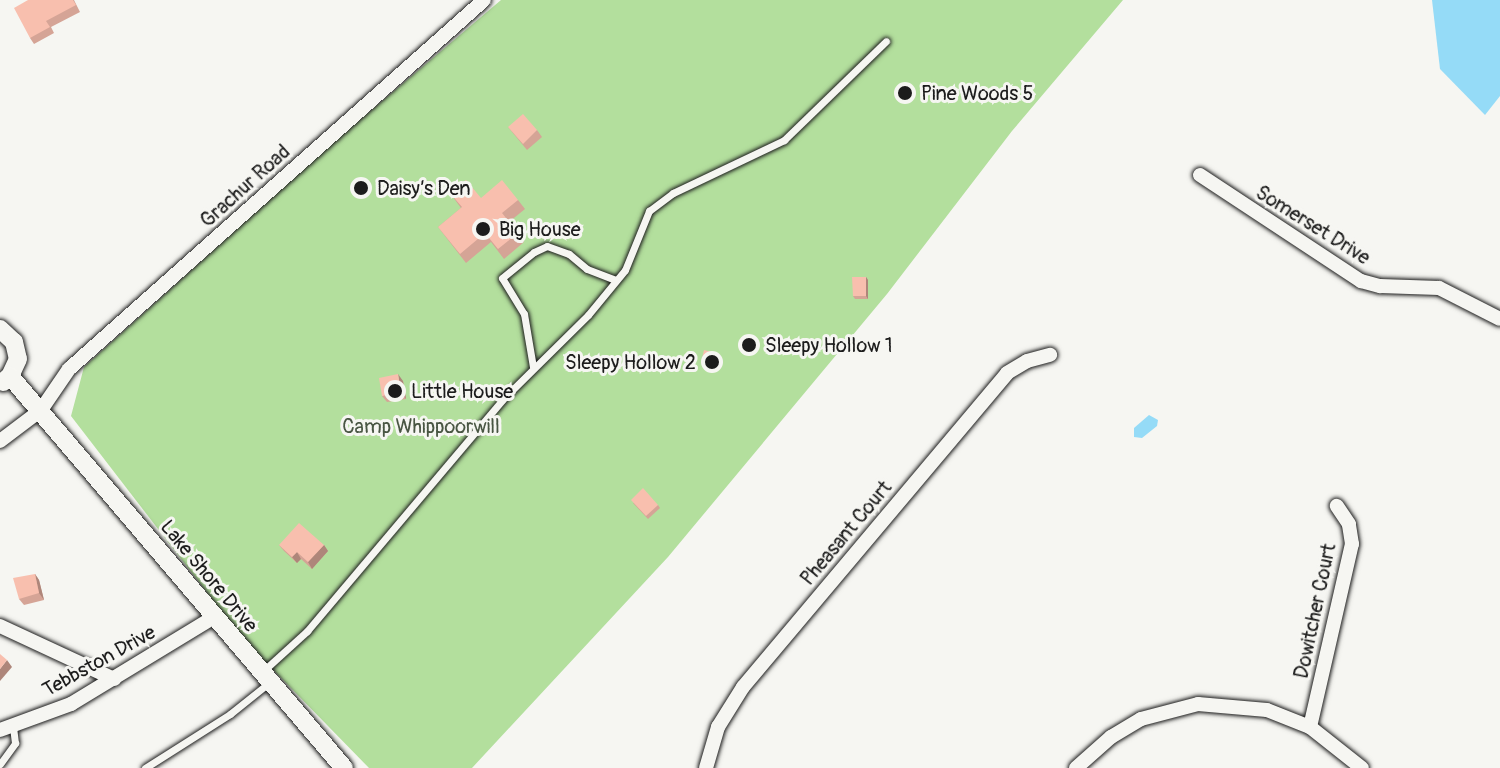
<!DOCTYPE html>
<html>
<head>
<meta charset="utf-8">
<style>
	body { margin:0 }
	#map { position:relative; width:1500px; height:768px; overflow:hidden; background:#f6f6f2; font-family:Pangolin,sans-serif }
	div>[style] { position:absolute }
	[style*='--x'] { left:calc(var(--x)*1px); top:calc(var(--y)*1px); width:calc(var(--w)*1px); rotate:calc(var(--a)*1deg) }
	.green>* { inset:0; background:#b3df9d }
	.water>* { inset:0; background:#95dbf7 }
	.roads { filter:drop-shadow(0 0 2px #1c1c1c) drop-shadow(0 0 2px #1c1c1c) }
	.service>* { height:7px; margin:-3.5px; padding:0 3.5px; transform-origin:3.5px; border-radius:3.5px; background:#f6f6f2 }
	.minor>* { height:14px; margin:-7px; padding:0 7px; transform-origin:7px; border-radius:7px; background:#f6f6f2 }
	.tertiary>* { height:18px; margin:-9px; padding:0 9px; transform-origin:9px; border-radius:9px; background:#f6f6f2 }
	.wall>* { inset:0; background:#d5a496 }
	.shaded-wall>* { inset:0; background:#ae867a }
	.building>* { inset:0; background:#f8bfae }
	.dots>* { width:22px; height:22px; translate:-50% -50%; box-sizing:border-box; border:4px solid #f6f6f2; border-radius:50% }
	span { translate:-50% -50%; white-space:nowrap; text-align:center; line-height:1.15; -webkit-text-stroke:6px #f6f6f2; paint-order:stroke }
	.poi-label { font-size:20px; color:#1c1c1c }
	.left { translate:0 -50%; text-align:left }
	.right { translate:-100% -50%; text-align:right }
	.street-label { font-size:20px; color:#1c1c1c }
	.park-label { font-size:20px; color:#495643 }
</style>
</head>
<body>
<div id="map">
	<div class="green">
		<i style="clip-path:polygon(501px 0,1123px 0,1012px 131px,887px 294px,668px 557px,472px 768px,369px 768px,242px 638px,71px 416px,84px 367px,327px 148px)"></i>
	</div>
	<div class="water">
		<i style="clip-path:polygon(1432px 0,1500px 0,1500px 96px,1485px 115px,1440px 69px)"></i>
		<i style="clip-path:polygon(1149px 415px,1158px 420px,1157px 426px,1142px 438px,1134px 437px,1134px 428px)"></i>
	</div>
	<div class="roads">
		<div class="service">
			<i style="--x:533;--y:367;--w:54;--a:-99.6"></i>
			<i style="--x:524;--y:314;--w:42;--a:-121.4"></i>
			<i style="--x:502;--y:278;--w:41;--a:-39.1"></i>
			<i style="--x:534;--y:252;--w:14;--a:-25"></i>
			<i style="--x:547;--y:246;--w:23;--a:20"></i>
			<i style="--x:569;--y:254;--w:23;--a:40"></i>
			<i style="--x:587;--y:269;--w:31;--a:21"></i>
			<i style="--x:262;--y:672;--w:61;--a:-42.3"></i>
			<i style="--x:307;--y:631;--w:302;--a:-49.8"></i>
			<i style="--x:502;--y:400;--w:121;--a:-44.7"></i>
			<i style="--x:588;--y:315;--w:58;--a:-50.6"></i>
			<i style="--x:625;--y:270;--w:64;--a:-67.9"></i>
			<i style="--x:649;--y:211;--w:30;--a:-37"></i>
			<i style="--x:673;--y:193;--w:123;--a:-25.5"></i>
			<i style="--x:784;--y:140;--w:142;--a:-44.1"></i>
			<i style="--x:0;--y:764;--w:26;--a:-54"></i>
			<i style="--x:15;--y:743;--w:16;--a:-97"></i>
			<i style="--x:145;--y:768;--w:101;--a:-32.4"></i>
			<i style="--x:230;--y:714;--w:51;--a:-38.7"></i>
		</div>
		<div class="minor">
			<i style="--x:1200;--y:175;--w:193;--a:33.4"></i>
			<i style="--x:1361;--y:281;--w:20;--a:15"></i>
			<i style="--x:1380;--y:286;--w:59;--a:1.9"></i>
			<i style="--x:1439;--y:288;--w:68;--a:26.9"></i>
			<i style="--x:0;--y:441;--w:51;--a:-37.1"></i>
			<i style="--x:41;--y:410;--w:50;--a:-55.7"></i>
			<i style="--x:69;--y:369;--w:555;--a:-41.64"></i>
			<i style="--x:0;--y:626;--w:126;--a:24.9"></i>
			<i style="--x:1310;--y:727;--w:188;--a:-77.1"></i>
			<i style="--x:1352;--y:544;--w:20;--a:-99"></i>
			<i style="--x:1349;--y:524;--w:22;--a:-124"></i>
			<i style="--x:0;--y:730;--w:76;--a:-20.1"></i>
			<i style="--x:71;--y:704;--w:167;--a:-31.3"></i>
			<i style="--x:706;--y:768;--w:43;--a:-73.7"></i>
			<i style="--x:718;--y:727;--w:47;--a:-58"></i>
			<i style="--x:743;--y:687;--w:410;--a:-49.9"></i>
			<i style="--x:1007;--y:373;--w:23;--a:-31"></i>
			<i style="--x:1027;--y:361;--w:24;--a:-15"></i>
			<i style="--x:1076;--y:768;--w:47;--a:-41.5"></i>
			<i style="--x:1111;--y:737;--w:35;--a:-31"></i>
			<i style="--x:1141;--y:719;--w:59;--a:-14.7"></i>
			<i style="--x:1198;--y:704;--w:69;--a:5"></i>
			<i style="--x:1267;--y:710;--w:46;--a:21.6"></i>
			<i style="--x:1310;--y:727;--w:66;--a:38.3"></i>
		</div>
		<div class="tertiary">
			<i style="--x:0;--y:329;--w:19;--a:43"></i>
			<i style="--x:14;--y:342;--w:17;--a:77"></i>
			<i style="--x:18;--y:359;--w:19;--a:115"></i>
			<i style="--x:10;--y:376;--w:9;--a:139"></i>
			<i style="--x:10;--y:376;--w:515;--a:49.57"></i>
		</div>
	</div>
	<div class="wall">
		<i style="clip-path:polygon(28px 0,74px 0,80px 12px,51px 27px,54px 33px,34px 44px,30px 38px)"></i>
		<i style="clip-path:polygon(508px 127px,537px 130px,542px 137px,527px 150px)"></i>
		<i style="clip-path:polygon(450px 193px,481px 198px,518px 200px,525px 209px,509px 222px,524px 242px,504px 259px,491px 242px,466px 263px,438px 227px,461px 208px)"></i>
		<i style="clip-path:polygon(866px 277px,868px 280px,868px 299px,855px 299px,853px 296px)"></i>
		<i style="clip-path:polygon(719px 354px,721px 357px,718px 370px,704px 367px,701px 363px)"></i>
		<i style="clip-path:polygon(403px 381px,406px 399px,387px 402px,382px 396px)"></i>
		<i style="clip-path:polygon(633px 503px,658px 505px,660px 508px,648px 519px)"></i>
		<i style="clip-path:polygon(279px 545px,324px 545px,328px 551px,312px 569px,301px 559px,297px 563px,284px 551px)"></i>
		<i style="clip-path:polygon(35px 574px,39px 580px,44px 600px,24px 605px,19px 599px)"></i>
	</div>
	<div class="shaded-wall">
		<i style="clip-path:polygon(866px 277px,868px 280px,868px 299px,866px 296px)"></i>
		<i style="clip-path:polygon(719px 354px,721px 357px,718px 370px,716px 367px)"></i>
		<i style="clip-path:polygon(398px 374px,403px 381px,406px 399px,401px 392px)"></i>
		<i style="clip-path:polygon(324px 545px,328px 551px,312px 569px,308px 562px)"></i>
		<i style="clip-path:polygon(297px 552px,301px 559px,297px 563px,292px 557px)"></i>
		<i style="clip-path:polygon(35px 574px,39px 580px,44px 600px,39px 593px)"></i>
		<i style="clip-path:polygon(7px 660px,12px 667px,0 681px,0 669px)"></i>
	</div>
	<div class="building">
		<i style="clip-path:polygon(28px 0,73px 0,76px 5px,46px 21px,50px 27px,30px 38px,14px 8px)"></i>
		<i style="clip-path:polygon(523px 114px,537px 130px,523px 144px,508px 127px)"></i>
		<i style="clip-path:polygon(466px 180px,481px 198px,502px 180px,518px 200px,502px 213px,518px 233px,498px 249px,485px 233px,460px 254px,438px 227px,462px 207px,450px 193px)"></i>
		<i style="clip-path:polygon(852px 277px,866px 277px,866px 296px,853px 296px)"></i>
		<i style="clip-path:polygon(704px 350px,719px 354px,716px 367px,701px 363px)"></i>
		<i style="clip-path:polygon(398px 374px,401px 392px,382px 396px,379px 378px)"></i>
		<i style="clip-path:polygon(643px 488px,658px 505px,646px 516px,631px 500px)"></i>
		<i style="clip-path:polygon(299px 523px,324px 545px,308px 562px,297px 552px,292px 557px,279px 545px)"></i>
		<i style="clip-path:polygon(35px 574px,39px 593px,19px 599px,13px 578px)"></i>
		<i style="clip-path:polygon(0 654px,7px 660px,0 669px)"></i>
	</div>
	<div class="dots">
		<i style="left:905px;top:93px;background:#1c1c1c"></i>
		<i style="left:361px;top:188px;background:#1c1c1c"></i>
		<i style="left:483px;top:229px;background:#1c1c1c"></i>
		<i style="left:749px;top:345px;background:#1c1c1c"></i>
		<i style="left:712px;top:362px;background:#1c1c1c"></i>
		<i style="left:395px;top:391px;background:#1c1c1c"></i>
	</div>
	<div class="poi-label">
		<span class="left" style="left:921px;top:93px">Pine Woods 5</span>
		<span class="left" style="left:377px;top:188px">Daisy’s Den</span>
		<span class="left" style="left:499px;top:229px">Big House</span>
		<span class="left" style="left:765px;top:345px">Sleepy Hollow 1</span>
		<span class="right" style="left:696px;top:362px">Sleepy Hollow 2</span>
		<span class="left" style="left:411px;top:391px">Little House</span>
	</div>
	<div class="street-label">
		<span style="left:245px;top:186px;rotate:-42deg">Grachur Road</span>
		<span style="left:1313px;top:225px;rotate:32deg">Somerset Drive</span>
		<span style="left:846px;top:533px;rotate:-50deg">Pheasant Court</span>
		<span style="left:209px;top:576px;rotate:50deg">Lake Shore Drive</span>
		<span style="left:1315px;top:611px;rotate:-78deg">Dowitcher Court</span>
		<span style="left:99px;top:661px;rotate:-29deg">Tebbston Drive</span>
	</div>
	<div class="park-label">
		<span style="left:421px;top:426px">Camp Whippoorwill</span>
	</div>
</div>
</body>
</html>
